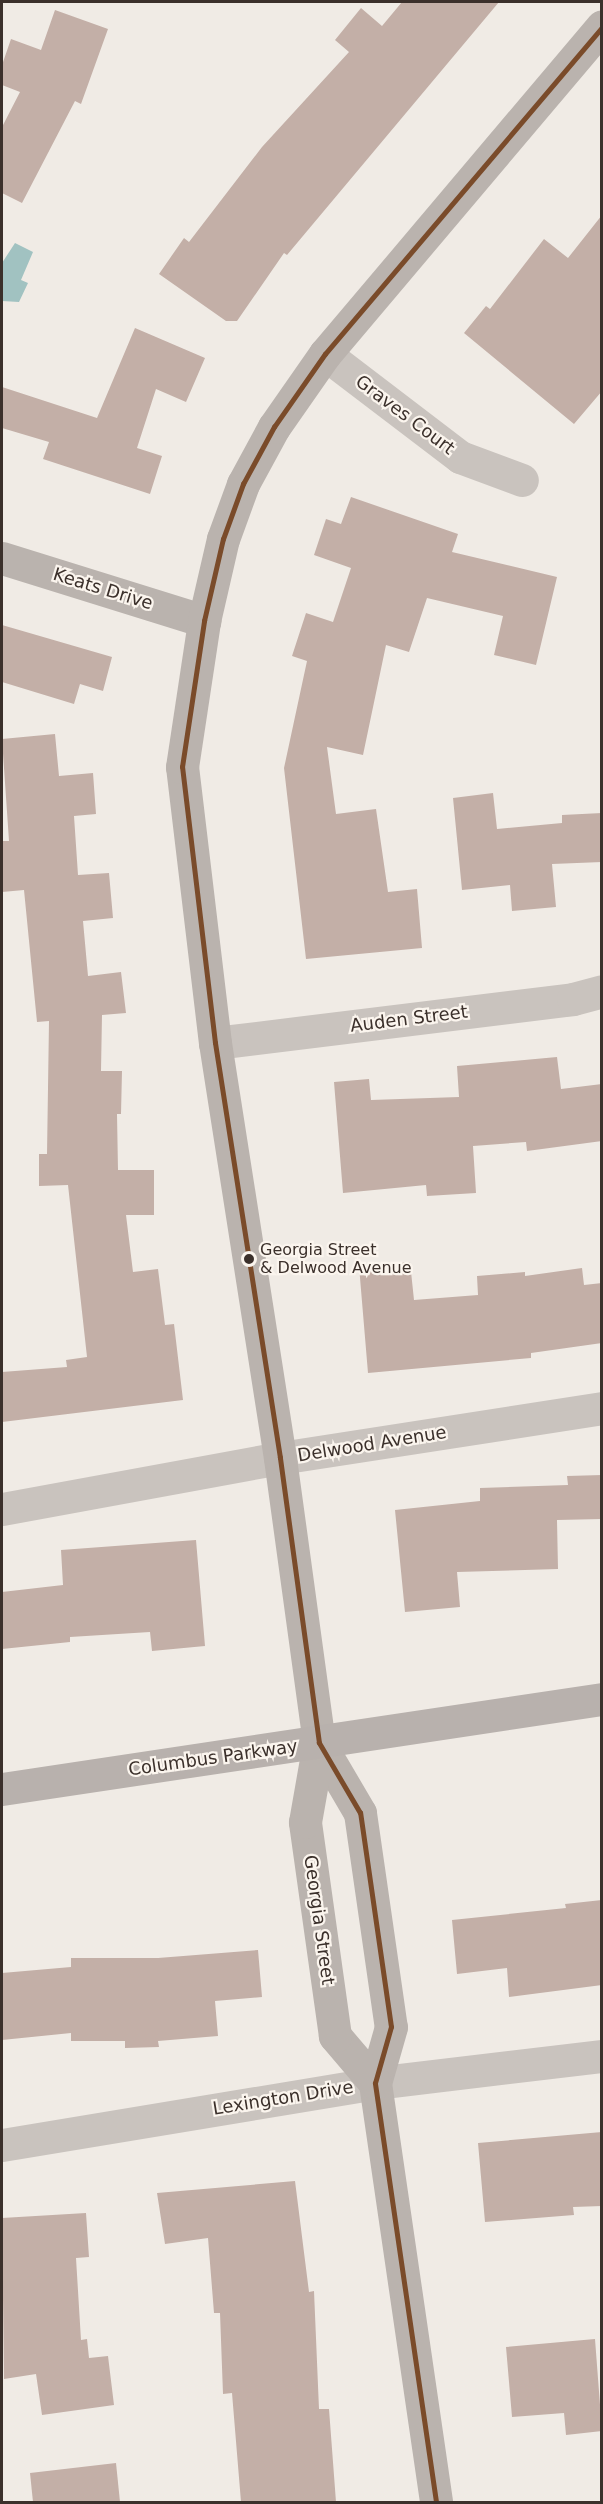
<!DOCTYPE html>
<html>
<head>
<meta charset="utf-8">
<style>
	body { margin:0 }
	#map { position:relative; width:603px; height:2504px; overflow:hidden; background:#f0ebe5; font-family:"DejaVu Sans",sans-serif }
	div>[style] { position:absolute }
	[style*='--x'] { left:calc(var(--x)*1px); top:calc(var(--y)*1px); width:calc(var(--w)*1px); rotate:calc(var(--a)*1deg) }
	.water>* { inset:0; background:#a1c2c1 }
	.building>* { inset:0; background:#c3afa7 }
	.street>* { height:33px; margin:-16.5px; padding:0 16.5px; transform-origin:16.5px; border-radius:16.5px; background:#c9c3be }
	.secondary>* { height:33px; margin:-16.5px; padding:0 16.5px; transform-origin:16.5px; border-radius:16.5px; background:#bab3ae }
	.primary>* { height:33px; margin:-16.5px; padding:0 16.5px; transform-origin:16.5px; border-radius:16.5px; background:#b8b1ad }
	.bus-1>* { height:4.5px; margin:-2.25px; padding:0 2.25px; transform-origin:2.25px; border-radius:2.25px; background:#7a4b2a }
	.dots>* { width:16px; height:16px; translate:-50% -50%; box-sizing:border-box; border:3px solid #fbf5ee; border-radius:50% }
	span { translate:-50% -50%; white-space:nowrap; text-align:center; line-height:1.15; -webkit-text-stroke:4.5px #fbf5ee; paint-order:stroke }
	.bus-label { font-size:16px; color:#3b302b }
	.left { translate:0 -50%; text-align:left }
	.street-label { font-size:18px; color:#3b302b }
	.frame { position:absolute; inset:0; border:3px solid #3b302b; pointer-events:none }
</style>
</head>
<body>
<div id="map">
	<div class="water">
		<i style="clip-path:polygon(15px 243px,33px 252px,21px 280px,28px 283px,19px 302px,2px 301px,2px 263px)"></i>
	</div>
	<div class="building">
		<i style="clip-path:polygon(402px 2px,499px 2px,287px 255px,284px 253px,237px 321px,226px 321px,159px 274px,184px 238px,189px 242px,262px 147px,349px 52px,335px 40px,361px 8px,382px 26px)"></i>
		<i style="clip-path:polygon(55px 10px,108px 29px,81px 104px,75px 101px,22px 203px,2px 193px,2px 127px,20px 92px,2px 85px,2px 65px,11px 39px,41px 50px)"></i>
		<i style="clip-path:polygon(602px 215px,602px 391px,574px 424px,464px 333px,486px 306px,490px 309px,544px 239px,568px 258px)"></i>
		<i style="clip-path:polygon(135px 328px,205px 358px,186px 402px,156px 389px,137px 448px,162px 456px,150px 494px,43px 459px,49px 442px,2px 428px,2px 387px,97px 418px)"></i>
		<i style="clip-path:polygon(351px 497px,458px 534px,452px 552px,557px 577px,536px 665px,494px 655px,503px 616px,427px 598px,409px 652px,386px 645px,363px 755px,327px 747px,336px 814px,376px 809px,388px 892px,417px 889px,422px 948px,306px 959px,284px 768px,307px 661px,292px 656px,306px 613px,333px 622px,351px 568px,314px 555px,326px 519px,341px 524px)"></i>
		<i style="clip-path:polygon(2px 625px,112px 657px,103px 691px,80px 684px,74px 704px,2px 682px)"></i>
		<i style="clip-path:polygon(55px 734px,59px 776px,93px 773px,96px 814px,74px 816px,78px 875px,109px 873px,113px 918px,83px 921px,88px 976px,121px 972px,126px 1013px,102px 1015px,101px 1071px,122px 1071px,121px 1114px,117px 1114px,118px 1170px,154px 1170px,154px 1215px,126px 1215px,133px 1272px,158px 1269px,165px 1325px,174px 1324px,183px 1400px,2px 1422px,2px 1372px,67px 1367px,66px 1360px,87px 1357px,68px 1185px,39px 1186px,39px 1154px,47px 1154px,49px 1021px,37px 1022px,24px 890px,2px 892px,2px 841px,9px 841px,2px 739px)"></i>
		<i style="clip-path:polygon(493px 793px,497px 829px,562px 823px,562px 815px,602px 813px,602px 862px,552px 864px,556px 907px,512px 911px,510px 885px,462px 890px,453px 798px)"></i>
		<i style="clip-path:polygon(557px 1057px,561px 1089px,602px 1084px,602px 1141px,527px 1151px,526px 1142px,473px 1146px,476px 1193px,427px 1196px,426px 1185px,343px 1193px,334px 1082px,369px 1079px,371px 1100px,459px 1097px,457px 1066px)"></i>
		<i style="clip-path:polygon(410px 1262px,414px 1300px,478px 1295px,477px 1276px,525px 1272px,525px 1276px,582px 1268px,584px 1285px,602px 1283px,602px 1343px,531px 1353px,531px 1358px,368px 1373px,359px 1266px)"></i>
		<i style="clip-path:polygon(602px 1475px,602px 1519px,557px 1520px,558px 1569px,457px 1572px,460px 1607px,405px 1612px,395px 1510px,480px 1501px,480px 1488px,568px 1485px,567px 1476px)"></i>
		<i style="clip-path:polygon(196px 1540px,205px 1646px,152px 1651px,150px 1632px,70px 1637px,70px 1642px,2px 1649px,2px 1592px,63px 1585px,61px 1550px)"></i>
		<i style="clip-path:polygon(602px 1900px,602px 1985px,509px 1997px,507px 1968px,457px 1974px,452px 1920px,566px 1908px,565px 1904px)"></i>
		<i style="clip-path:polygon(258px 1950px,262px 1997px,215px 2001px,218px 2036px,158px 2041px,159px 2047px,125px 2048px,125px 2041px,71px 2041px,71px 2033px,2px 2040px,2px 1973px,71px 1967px,71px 1958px,158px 1958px)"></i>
		<i style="clip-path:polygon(602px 2132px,602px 2206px,573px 2207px,574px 2215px,485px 2222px,478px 2143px)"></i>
		<i style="clip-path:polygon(295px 2181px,309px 2292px,314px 2291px,319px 2409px,329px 2409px,336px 2502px,241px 2502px,232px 2393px,223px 2394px,220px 2313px,214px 2313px,208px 2238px,165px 2244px,157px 2193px)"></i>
		<i style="clip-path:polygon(86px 2213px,89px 2257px,76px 2258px,81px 2340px,87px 2339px,89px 2358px,108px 2356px,114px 2405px,42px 2415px,36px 2374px,4px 2379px,2px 2218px)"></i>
		<i style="clip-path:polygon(595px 2339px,602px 2431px,566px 2435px,564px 2413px,512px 2417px,506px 2347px)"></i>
		<i style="clip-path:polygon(116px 2463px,120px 2502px,33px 2502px,30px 2473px)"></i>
	</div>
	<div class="street">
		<i style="--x:325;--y:354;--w:170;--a:37.3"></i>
		<i style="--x:460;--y:457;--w:66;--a:20.4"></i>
		<i style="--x:215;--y:1043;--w:361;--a:-7"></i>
		<i style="--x:573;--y:999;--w:30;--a:-15"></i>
		<i style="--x:2;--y:1509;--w:283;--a:-10.4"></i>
		<i style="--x:280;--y:1458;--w:326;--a:-8.8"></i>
		<i style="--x:2;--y:2145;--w:378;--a:-9.4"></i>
		<i style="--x:375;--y:2083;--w:229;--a:-6.8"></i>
	</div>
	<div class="secondary">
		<i style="--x:2;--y:558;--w:212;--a:17.3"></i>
		<i style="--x:319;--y:1743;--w:81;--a:59.6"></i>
		<i style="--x:360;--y:1813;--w:216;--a:81.8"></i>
		<i style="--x:391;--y:2027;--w:58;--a:105.9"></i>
		<i style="--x:375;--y:2083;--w:423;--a:81.7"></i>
		<i style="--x:375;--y:2083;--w:62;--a:-130.4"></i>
		<i style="--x:335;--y:2036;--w:216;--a:-98"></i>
		<i style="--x:305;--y:1822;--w:80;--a:-80"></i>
		<i style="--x:319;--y:1743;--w:288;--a:-97.8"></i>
		<i style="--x:280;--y:1458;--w:420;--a:-98.9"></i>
		<i style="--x:215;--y:1043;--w:278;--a:-96.8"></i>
		<i style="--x:182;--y:767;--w:148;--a:-81.4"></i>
		<i style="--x:204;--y:621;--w:84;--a:-77"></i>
		<i style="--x:223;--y:539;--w:59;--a:-70"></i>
		<i style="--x:243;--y:484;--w:65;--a:-61.5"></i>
		<i style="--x:274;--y:427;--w:89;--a:-55.1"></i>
		<i style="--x:325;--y:354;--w:429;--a:-49.8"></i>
	</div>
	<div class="primary">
		<i style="--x:2;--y:1789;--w:607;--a:-8.53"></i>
	</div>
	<div class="bus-1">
		<i style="--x:436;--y:2502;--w:423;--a:-98.3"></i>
		<i style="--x:375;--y:2083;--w:58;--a:-74.1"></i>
		<i style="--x:391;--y:2027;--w:216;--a:-98.2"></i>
		<i style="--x:360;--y:1813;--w:81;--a:-120.4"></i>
		<i style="--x:319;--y:1743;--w:288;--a:-97.8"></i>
		<i style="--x:280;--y:1458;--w:420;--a:-98.9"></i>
		<i style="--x:215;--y:1043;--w:278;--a:-96.8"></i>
		<i style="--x:182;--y:767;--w:148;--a:-81.4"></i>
		<i style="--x:204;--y:621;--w:84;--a:-77"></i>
		<i style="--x:223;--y:539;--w:59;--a:-70"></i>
		<i style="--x:243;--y:484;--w:65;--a:-61.5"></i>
		<i style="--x:274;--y:427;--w:89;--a:-55.1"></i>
		<i style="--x:325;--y:354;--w:429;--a:-49.7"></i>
	</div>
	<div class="dots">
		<i style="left:249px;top:1259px;background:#3b302b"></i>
	</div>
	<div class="bus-label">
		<span class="left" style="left:260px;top:1259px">Georgia Street<br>&amp; Delwood Avenue</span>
	</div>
	<div class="street-label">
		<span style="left:405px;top:415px;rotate:37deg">Graves Court</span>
		<span style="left:103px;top:589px;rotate:17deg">Keats Drive</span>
		<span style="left:409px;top:1019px;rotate:-7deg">Auden Street</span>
		<span style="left:372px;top:1444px;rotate:-9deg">Delwood Avenue</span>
		<span style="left:213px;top:1758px;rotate:-8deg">Columbus Parkway</span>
		<span style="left:319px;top:1920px;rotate:82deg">Georgia Street</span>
		<span style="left:283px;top:2098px;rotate:-9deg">Lexington Drive</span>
	</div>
	<div class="frame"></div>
</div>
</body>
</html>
